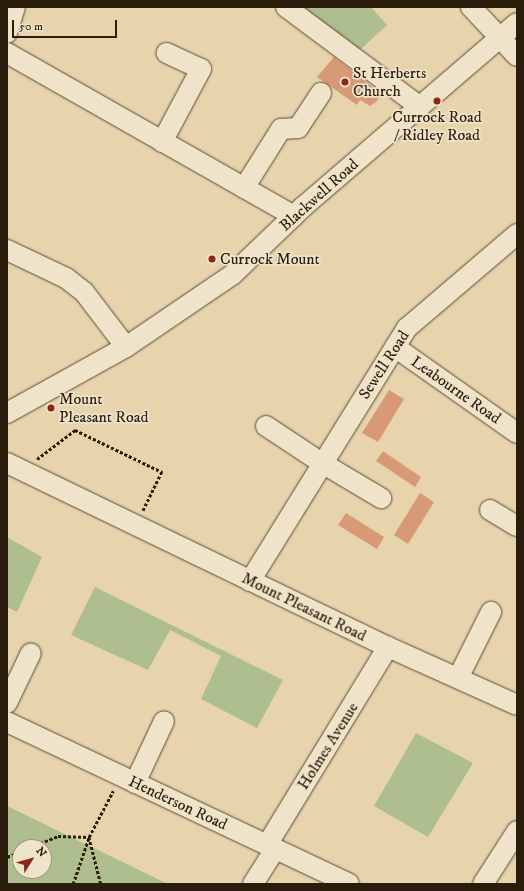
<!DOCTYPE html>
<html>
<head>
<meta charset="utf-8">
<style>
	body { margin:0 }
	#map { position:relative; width:524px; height:891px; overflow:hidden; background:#e7d4ad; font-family:"IM FELL DW Pica",serif }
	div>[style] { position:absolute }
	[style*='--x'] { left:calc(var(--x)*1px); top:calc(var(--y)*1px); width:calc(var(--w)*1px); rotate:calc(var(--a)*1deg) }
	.green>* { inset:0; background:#afbe8e }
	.building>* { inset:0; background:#d89977 }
	.path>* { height:2.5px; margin-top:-1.25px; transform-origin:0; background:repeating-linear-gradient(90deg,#2b1d0b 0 3px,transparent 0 5px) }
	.roads { filter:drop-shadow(0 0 1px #5a4b34) drop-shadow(0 0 1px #5a4b34) }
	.minor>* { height:20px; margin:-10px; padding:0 10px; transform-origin:10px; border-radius:10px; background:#efe3ca }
	.dots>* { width:11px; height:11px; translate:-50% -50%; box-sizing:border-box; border:2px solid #efe3ca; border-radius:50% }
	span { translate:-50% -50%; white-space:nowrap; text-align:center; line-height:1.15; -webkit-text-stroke:3.5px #efe3ca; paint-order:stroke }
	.poi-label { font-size:16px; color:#2b1d0b }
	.left { translate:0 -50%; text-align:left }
	.street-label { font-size:16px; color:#2b1d0b }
	.frame { position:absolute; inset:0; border:8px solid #2b1d0b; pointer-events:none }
	.north { position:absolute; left:12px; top:839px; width:40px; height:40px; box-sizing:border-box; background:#efe3ca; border:1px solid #a1947e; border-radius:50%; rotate:53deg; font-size:11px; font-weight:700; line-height:16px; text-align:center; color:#2b1d0b }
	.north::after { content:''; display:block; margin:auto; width:14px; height:18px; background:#8f2418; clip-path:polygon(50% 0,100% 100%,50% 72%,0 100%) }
	.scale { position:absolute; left:12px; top:20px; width:105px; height:18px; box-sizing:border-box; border:2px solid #2b1d0b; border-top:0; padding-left:5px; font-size:12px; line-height:14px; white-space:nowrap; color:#2b1d0b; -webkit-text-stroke:3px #efe3ca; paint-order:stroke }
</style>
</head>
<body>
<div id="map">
	<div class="green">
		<i style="clip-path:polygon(302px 7px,371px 7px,387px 25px,360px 50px)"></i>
		<i style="clip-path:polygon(7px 537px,42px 557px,17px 612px,7px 607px)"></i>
		<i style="clip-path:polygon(95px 587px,283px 680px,257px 728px,201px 699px,221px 656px,170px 630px,148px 670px,71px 635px)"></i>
		<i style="clip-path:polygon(416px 733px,473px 763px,428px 837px,374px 806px)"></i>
		<i style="clip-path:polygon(evenodd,7px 806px,168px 884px,7px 884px,7px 806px,20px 847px,44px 847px,44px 871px,20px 871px,20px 847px)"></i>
	</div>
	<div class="building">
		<i style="clip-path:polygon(334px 57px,376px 90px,379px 98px,376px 102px,370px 106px,360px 100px,357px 105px,317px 77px)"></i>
		<i style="clip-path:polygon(389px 390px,404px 399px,378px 442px,362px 433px)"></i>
		<i style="clip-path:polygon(383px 451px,421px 477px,415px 487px,376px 461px)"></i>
		<i style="clip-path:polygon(420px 493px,434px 502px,408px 544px,394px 535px)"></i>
		<i style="clip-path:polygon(346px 513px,384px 537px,377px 549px,338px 525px)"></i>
	</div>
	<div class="path">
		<i style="--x:37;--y:459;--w:48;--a:-37.3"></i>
		<i style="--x:75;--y:430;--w:97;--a:25.8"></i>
		<i style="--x:162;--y:472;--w:43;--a:116"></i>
		<i style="--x:31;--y:847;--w:29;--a:-22"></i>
		<i style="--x:58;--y:836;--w:31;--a:2"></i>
		<i style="--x:89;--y:837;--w:49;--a:75.7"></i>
		<i style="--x:7;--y:857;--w:14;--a:-21"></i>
		<i style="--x:73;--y:884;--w:50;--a:-71.2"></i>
		<i style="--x:89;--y:837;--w:52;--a:-62.4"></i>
	</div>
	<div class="roads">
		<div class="minor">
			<i style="--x:286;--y:7;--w:167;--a:36.7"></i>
			<i style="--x:471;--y:7;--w:67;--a:46.8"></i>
			<i style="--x:7;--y:33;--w:27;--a:-73"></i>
			<i style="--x:7;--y:53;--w:330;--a:29.6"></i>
			<i style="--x:162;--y:142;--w:83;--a:-61.9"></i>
			<i style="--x:201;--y:69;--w:38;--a:-155"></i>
			<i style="--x:244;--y:188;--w:70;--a:-57.9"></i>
			<i style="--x:281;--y:129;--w:17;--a:-3"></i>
			<i style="--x:298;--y:128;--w:42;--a:-56.7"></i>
			<i style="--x:7;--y:250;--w:65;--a:25.4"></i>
			<i style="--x:66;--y:278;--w:23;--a:38"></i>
			<i style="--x:84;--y:292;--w:69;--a:52.6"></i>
			<i style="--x:395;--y:347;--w:149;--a:35.2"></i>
			<i style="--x:7;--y:413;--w:136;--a:-29"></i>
			<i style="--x:126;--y:347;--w:128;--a:-34.2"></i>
			<i style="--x:232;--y:275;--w:98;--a:-43.8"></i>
			<i style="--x:303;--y:207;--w:282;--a:-40.7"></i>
			<i style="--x:266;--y:426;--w:67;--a:33.5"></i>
			<i style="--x:322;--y:463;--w:69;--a:30.7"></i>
			<i style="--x:7;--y:463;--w:423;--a:25.8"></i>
			<i style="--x:388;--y:647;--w:141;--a:24.2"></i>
			<i style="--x:490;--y:510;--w:31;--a:31"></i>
			<i style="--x:250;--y:581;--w:298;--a:-58.2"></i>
			<i style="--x:407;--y:328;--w:145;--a:-40.5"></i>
			<i style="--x:458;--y:678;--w:74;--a:-63.4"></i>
			<i style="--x:7;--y:703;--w:55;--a:-64.4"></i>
			<i style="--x:7;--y:722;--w:378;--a:25.3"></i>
			<i style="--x:135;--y:783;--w:68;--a:-64.9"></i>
			<i style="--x:267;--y:845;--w:232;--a:-58.6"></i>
			<i style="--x:253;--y:884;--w:41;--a:-57.8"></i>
			<i style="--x:483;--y:884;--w:63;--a:-57.3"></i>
		</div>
	</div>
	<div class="dots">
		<i style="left:345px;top:82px;background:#8f2418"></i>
		<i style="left:437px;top:101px;background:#8f2418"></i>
		<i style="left:212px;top:259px;background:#8f2418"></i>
		<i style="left:51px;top:408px;background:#8f2418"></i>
	</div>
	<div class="poi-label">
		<span class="left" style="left:353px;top:82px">St Herberts<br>Church</span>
		<span style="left:437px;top:126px">Currock Road<br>/ Ridley Road</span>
		<span class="left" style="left:220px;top:259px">Currock Mount</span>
		<span class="left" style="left:59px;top:408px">Mount<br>Pleasant Road</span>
	</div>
	<div class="street-label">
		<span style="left:319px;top:195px;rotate:-42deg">Blackwell Road</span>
		<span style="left:384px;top:365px;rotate:-57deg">Sewell Road</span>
		<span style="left:456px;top:390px;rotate:35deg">Leabourne Road</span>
		<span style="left:304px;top:607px;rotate:26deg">Mount Pleasant Road</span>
		<span style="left:328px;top:746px;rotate:-58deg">Holmes Avenue</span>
		<span style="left:178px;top:803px;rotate:25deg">Henderson Road</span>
	</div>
	<div class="frame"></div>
	<div class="north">N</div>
	<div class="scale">50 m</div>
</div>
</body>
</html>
